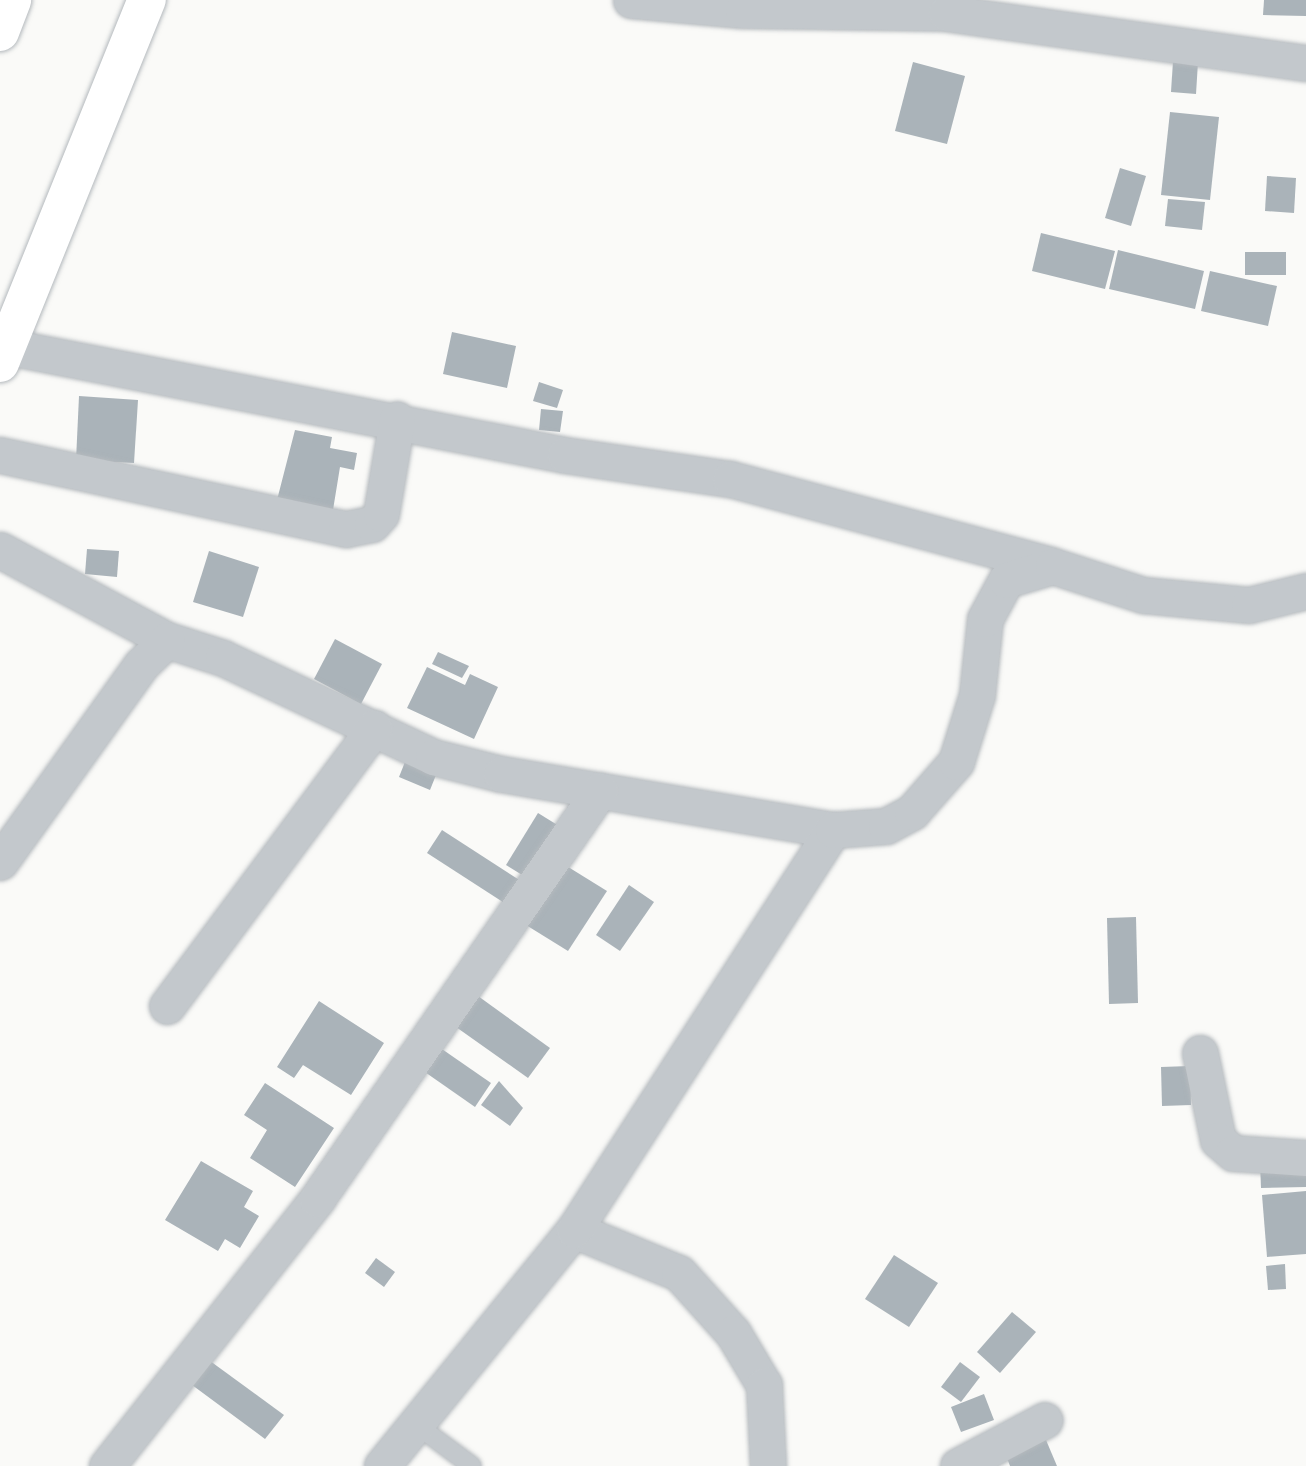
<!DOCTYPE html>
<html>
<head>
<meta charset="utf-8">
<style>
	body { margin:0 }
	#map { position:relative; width:1306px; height:1466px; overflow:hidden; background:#fafaf8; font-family:"Fira Sans",sans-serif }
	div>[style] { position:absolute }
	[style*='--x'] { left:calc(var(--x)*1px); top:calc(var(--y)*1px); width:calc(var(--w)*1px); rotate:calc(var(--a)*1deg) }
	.building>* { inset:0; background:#aab3b9 }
	.roads { filter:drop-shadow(0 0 2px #b4b9bd) drop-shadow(0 0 2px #b4b9bd) }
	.service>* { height:18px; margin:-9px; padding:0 9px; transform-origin:9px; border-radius:9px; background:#c3c8cc }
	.minor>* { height:35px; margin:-17.5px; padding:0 17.5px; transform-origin:17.5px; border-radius:17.5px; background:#c3c8cc }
	.trunk>* { height:38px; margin:-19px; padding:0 19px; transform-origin:19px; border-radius:19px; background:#fff }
	span { translate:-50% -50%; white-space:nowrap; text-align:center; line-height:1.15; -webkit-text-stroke:7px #fff; paint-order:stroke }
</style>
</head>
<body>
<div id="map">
	<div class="building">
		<i style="clip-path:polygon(1264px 0,1306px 0,1306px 16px,1263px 15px)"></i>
		<i style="clip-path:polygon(1173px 61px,1198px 62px,1196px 94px,1171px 92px)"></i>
		<i style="clip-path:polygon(913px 62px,965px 76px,947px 144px,895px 131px)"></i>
		<i style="clip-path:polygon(1170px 112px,1219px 117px,1210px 200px,1161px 195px)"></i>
		<i style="clip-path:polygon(1120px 168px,1146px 176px,1131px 226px,1105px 218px)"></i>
		<i style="clip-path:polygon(1267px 176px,1296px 178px,1294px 213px,1265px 211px)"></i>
		<i style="clip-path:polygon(1168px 199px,1205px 202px,1202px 230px,1165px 226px)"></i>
		<i style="clip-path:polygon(1041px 233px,1115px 251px,1105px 289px,1032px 271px)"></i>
		<i style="clip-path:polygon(1118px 250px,1204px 271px,1195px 309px,1109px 289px)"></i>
		<i style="clip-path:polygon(1245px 252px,1286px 252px,1286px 275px,1245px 275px)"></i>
		<i style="clip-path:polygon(1210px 271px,1277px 286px,1268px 326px,1201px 311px)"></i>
		<i style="clip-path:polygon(452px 332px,516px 346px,507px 388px,443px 374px)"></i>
		<i style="clip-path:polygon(539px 382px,563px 390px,557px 408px,533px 401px)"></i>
		<i style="clip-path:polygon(79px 396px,138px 400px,134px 463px,76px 460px)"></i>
		<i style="clip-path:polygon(541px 409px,563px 411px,560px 432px,539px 430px)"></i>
		<i style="clip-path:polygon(295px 430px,332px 437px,330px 448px,357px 453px,354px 470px,340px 467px,333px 510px,277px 500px)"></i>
		<i style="clip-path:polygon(87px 549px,119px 551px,117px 577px,85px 574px)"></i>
		<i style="clip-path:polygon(209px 551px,259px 567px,243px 617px,193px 602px)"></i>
		<i style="clip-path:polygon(335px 639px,382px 664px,361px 704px,314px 679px)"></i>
		<i style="clip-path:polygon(438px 652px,469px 666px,462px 678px,432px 664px)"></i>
		<i style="clip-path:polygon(427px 667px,465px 685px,470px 674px,498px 687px,474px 739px,407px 708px)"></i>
		<i style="clip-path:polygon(405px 762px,436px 775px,430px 790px,399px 777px)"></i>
		<i style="clip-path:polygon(538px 813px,559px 826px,527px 878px,506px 865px)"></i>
		<i style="clip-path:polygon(442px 830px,524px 883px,509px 906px,427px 853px)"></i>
		<i style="clip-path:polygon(565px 865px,607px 891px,568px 951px,526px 925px)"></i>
		<i style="clip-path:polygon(629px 885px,654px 902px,620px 951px,596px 935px)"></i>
		<i style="clip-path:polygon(1136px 917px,1138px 1003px,1109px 1004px,1107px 918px)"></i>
		<i style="clip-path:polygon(478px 996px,550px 1048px,528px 1078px,456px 1027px)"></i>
		<i style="clip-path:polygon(319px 1001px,384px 1043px,351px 1095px,303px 1065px,294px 1078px,277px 1067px)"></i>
		<i style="clip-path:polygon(439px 1047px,491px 1083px,475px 1107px,422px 1070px)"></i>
		<i style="clip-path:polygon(1190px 1066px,1191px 1105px,1162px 1106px,1161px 1067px)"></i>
		<i style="clip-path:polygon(499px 1081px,523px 1108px,510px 1126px,481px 1105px)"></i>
		<i style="clip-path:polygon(265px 1083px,334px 1128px,295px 1187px,250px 1158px,267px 1130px,244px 1115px)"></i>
		<i style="clip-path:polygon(201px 1161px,253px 1191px,244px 1207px,259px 1216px,240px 1248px,225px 1239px,218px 1251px,165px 1220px)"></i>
		<i style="clip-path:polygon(1260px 1163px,1306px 1163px,1306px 1187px,1261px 1188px)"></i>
		<i style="clip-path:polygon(1306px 1191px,1306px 1254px,1267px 1257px,1262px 1195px)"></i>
		<i style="clip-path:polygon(894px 1255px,938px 1283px,909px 1327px,865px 1299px)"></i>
		<i style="clip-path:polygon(376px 1258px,395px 1272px,384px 1287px,365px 1273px)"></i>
		<i style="clip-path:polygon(1285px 1264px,1286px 1289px,1268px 1290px,1266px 1266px)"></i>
		<i style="clip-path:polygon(1012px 1312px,1036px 1332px,1000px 1373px,977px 1352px)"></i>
		<i style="clip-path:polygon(206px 1358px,284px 1415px,265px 1439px,188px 1382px)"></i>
		<i style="clip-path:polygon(960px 1362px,980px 1377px,961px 1402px,941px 1387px)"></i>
		<i style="clip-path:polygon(984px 1394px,994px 1420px,961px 1432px,951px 1407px)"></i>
		<i style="clip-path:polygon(1046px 1440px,1057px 1466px,1010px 1466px,1007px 1458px)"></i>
	</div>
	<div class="roads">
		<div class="service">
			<i style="--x:414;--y:1423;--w:72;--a:36.6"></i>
		</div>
		<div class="minor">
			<i style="--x:631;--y:0;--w:112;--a:5.1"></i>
			<i style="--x:743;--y:10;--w:203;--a:0.8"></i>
			<i style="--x:946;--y:13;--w:363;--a:7.9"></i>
			<i style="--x:9;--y:347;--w:566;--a:10.99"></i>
			<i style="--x:565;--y:455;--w:167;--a:8.3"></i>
			<i style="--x:730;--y:479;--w:331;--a:15"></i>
			<i style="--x:0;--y:455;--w:354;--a:12.1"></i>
			<i style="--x:346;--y:529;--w:26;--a:-11"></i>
			<i style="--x:372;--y:524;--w:13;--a:-48"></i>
			<i style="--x:381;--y:514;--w:96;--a:-80.4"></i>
			<i style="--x:0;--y:550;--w:190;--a:28.3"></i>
			<i style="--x:167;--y:640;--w:59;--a:17.8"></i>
			<i style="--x:223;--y:658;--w:232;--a:25.2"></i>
			<i style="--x:433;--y:757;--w:70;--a:14"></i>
			<i style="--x:501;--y:774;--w:337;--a:9.6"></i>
			<i style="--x:0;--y:862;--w:242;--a:-54.4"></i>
			<i style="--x:141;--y:665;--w:36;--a:-44"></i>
			<i style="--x:167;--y:1006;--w:347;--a:-53.3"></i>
			<i style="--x:1200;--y:1053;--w:89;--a:78.3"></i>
			<i style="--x:1218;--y:1140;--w:20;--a:41"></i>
			<i style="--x:1233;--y:1153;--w:73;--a:3.9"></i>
			<i style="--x:574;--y:1230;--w:113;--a:22.3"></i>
			<i style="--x:679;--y:1273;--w:81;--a:48"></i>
			<i style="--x:733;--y:1333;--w:61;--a:59.2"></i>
			<i style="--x:764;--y:1385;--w:81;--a:87.2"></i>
			<i style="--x:107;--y:1466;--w:340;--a:-51.8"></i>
			<i style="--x:317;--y:1199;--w:497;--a:-55.3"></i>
			<i style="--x:382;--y:1466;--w:304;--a:-50.9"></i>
			<i style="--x:574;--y:1230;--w:477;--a:-57.1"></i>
			<i style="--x:833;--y:830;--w:53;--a:-4.3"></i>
			<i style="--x:886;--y:826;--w:30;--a:-28"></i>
			<i style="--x:912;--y:812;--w:67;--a:-48.7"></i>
			<i style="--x:956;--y:762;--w:70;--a:-72.6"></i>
			<i style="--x:977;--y:695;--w:76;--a:-84"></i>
			<i style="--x:985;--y:619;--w:44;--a:-61.7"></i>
			<i style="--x:1006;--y:580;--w:49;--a:-16.6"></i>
			<i style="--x:1053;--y:566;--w:95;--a:17.9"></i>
			<i style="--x:1143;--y:595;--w:106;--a:5.4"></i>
			<i style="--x:1249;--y:605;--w:59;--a:-13.8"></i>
			<i style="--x:958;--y:1466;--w:98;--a:-27.9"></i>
		</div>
		<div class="trunk">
			<i style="--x:0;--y:32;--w:34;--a:-69"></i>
			<i style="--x:0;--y:363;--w:392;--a:-68"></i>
		</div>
	</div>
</div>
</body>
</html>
